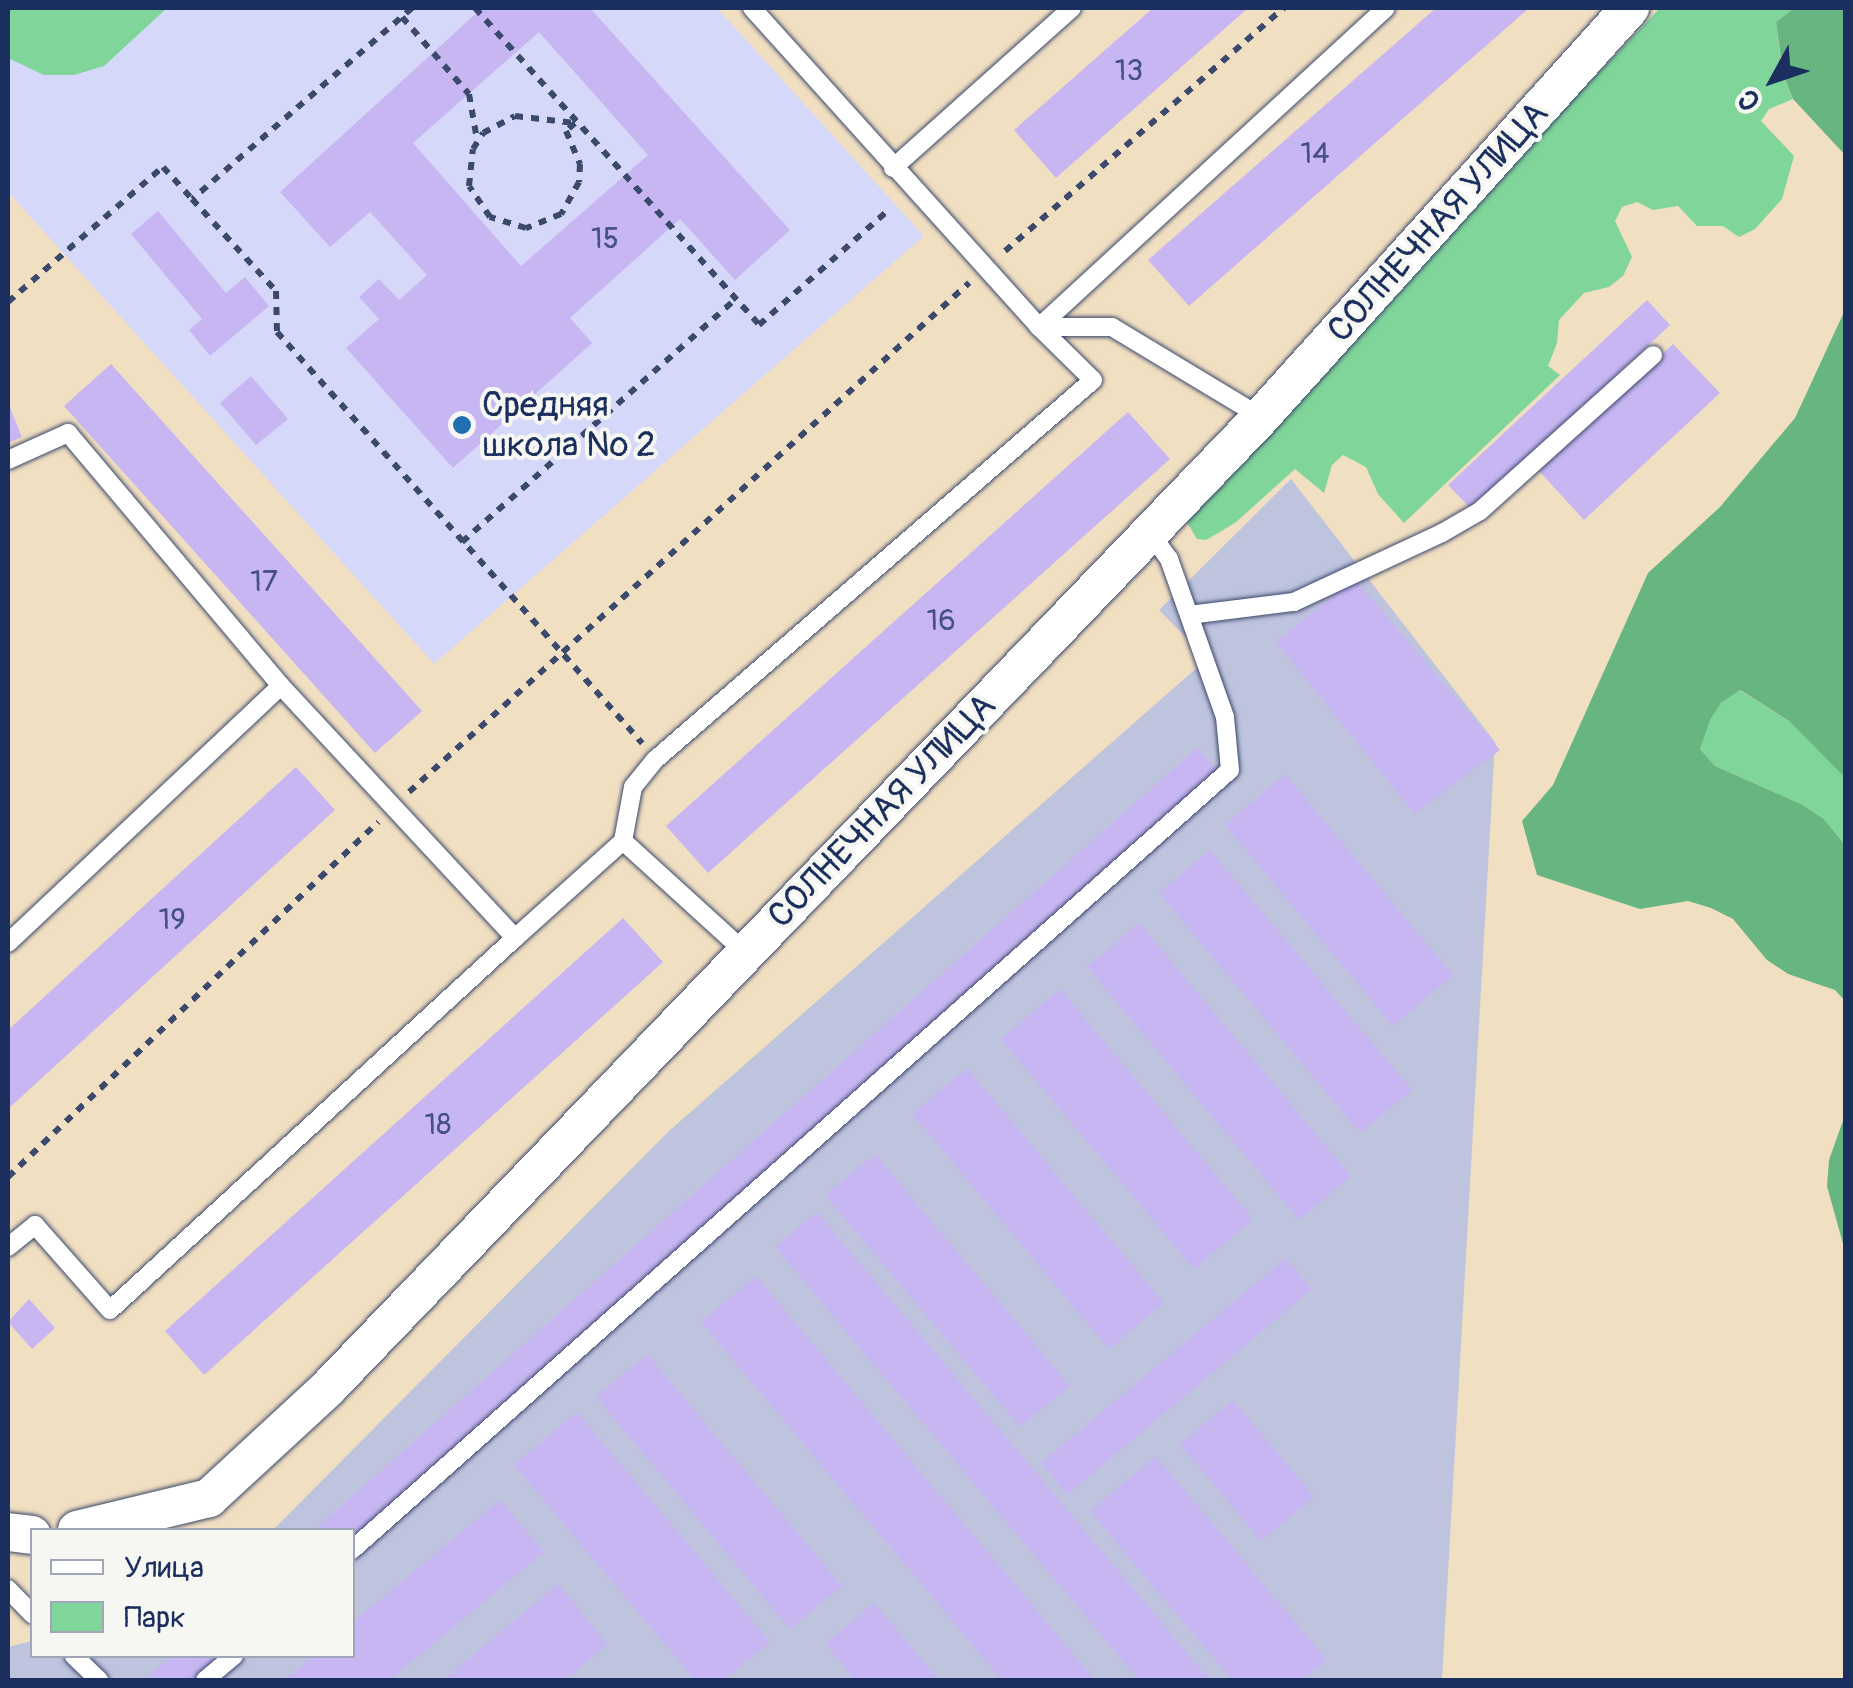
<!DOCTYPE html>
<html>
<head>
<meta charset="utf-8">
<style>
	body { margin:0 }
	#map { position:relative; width:1853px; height:1688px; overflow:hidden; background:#f1dfc1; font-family:Pangolin,sans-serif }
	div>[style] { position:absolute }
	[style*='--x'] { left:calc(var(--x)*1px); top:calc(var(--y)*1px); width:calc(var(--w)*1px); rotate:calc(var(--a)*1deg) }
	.built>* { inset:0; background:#d6d8f9 }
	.industrial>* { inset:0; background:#bec3de }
	.green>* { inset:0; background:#7fd59a }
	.forest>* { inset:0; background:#67b682 }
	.building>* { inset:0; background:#c7b6f2 }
	.path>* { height:6px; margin-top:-3px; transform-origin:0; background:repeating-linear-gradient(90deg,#3b496d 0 8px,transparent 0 16px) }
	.roads { filter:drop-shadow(0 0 2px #3b496d) drop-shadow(0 0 2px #3b496d) }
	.lane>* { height:18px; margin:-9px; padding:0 9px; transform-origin:9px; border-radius:9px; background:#fff }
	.street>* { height:38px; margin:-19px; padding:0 19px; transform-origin:19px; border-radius:19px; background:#fff }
	.dots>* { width:28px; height:28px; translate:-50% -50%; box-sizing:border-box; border:5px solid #f6f6f2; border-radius:50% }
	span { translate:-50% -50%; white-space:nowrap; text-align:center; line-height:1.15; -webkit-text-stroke:8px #f6f6f2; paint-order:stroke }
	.number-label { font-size:30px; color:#465183 }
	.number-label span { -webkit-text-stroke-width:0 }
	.street-label { font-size:35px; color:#1b2f5e }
	.poi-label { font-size:35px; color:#1b2f5e }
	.left { translate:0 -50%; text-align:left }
	.frame { position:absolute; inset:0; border:10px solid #1b2f5e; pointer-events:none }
	.legend { position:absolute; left:30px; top:1528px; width:325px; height:130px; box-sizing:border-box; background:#f6f6f2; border:2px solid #9ea6b7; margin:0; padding:12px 18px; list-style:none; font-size:30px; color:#1b2f5e }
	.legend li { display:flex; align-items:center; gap:20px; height:50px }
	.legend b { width:50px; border:2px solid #9ea6b7 }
	.north { position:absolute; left:1723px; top:30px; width:100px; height:100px; -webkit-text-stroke:8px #f6f6f2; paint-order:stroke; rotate:230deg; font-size:28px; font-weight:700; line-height:40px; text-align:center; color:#1b2f5e }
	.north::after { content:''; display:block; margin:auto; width:35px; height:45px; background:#1b2f5e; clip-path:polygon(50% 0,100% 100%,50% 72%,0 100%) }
</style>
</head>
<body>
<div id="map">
	<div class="built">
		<i style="clip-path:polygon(8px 8px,717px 8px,924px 236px,434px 664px,8px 192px)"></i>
	</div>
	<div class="industrial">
		<i style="clip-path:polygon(1291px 479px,1495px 742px,1442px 1680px,8px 1680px,8px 1647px,32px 1641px,32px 1656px,352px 1656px,352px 1530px,273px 1530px,669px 1131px,1207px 659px,1159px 610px)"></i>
	</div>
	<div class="green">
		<i style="clip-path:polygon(8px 8px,167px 8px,104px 66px,74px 75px,44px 75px,8px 58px)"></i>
		<i style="clip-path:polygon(1660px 8px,1794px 8px,1776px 22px,1782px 74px,1793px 99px,1769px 109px,1761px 121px,1794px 156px,1782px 199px,1755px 229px,1739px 237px,1723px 226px,1697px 226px,1678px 206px,1653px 210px,1637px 202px,1622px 207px,1615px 221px,1632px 257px,1623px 276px,1609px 287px,1584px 293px,1559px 320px,1557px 343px,1548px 366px,1560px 375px,1404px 523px,1378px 494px,1366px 467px,1343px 455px,1332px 465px,1324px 493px,1295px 469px,1235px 523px,1206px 540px,1197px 539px,1188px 524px,1189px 513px,1201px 489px)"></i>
		<i style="clip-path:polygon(1739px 690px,1789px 721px,1845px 778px,1845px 845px,1824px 819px,1801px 804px,1715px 766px,1700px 749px,1709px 720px,1721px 703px)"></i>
	</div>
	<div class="forest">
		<i style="clip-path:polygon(1794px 8px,1845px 8px,1845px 155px,1793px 99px,1783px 75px,1776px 22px)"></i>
		<i style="clip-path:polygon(1845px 289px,1845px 778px,1789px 721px,1740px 690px,1721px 703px,1710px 720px,1700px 749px,1715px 766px,1801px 804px,1824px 819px,1845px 845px,1845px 1001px,1835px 990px,1788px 974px,1767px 960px,1733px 919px,1711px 908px,1688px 901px,1640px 909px,1537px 875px,1522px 821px,1553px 785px,1648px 573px,1720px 507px,1795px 418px,1844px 312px)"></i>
		<i style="clip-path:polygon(1845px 1115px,1846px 1115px,1845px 1251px,1827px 1186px,1829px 1160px)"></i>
	</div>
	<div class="building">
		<i style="clip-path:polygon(evenodd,482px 8px,590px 8px,790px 230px,735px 280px,680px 219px,570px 318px,592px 343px,453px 468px,346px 348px,379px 319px,359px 297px,379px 279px,399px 300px,427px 275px,370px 212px,330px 247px,280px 192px,482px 8px,539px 32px,648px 155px,521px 266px,413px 143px,539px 32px)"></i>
		<i style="clip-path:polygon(1153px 8px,1248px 8px,1056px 178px,1014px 130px)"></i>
		<i style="clip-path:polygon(1436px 8px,1529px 8px,1189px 306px,1148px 260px)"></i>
		<i style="clip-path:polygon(158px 211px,226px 293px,245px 277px,269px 306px,210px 356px,189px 330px,202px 319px,131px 234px)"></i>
		<i style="clip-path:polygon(1647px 300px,1670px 325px,1472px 510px,1448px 485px)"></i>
		<i style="clip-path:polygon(1673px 344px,1720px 393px,1584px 520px,1539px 471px)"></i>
		<i style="clip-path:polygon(111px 364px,422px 711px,375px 753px,64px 406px)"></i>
		<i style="clip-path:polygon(251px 376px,288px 419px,256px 445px,220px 403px)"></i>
		<i style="clip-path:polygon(8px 403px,22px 437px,8px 443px)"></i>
		<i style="clip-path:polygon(1128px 412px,1170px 459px,708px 873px,666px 826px)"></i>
		<i style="clip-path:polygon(1355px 579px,1500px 750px,1415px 814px,1276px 642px)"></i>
		<i style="clip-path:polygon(1197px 748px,1220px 773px,352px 1541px,352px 1530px,314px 1530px)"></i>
		<i style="clip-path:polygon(296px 767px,335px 810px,8px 1109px,8px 1030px)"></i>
		<i style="clip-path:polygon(1285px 774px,1453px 975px,1393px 1026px,1225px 825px)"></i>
		<i style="clip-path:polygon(1210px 850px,1412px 1090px,1360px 1133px,1159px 893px)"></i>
		<i style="clip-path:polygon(623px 918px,663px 962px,204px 1375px,165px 1331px)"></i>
		<i style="clip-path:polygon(1139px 923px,1351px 1176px,1299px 1220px,1087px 967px)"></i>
		<i style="clip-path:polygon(1060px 989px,1253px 1219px,1194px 1269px,1001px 1039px)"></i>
		<i style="clip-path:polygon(967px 1068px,1164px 1303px,1109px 1349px,912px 1114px)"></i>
		<i style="clip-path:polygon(875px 1154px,1070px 1386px,1020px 1427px,825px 1195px)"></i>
		<i style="clip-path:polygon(817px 1212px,1210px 1680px,1139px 1680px,775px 1247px)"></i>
		<i style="clip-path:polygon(1286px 1258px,1312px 1289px,1067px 1495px,1041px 1463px)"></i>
		<i style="clip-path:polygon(756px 1276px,1095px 1680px,1002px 1680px,701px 1322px)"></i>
		<i style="clip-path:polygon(29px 1299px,55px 1328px,32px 1349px,8px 1322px)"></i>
		<i style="clip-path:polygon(647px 1354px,842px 1586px,790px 1629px,596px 1397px)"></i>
		<i style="clip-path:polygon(1233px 1400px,1314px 1497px,1261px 1541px,1180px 1444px)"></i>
		<i style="clip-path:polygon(577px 1412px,770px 1642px,724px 1680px,695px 1680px,514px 1465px)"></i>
		<i style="clip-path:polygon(1156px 1456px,1327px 1660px,1302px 1680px,1232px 1680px,1090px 1511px)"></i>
		<i style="clip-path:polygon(500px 1500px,544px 1552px,390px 1680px,284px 1680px,314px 1656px,352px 1656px,352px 1623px)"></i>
		<i style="clip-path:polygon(558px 1584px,608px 1644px,565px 1680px,443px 1680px)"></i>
		<i style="clip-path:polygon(874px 1603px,939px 1680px,856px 1680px,825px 1644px)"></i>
		<i style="clip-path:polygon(172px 1656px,223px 1656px,195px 1680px,144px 1680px)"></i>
	</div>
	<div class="path">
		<i style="--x:412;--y:8;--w:291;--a:139"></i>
		<i style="--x:192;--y:199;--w:125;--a:47.6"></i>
		<i style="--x:276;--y:291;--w:41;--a:88.6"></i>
		<i style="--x:277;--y:332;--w:550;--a:48.39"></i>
		<i style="--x:475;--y:8;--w:426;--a:48.1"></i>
		<i style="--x:759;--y:325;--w:169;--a:-41.6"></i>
		<i style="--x:402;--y:17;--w:102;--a:49"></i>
		<i style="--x:469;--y:94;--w:47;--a:80.1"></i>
		<i style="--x:515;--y:116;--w:60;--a:6.7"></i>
		<i style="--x:575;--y:123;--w:12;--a:138"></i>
		<i style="--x:566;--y:131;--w:36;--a:67"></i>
		<i style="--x:580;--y:164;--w:18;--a:93"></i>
		<i style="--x:579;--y:182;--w:37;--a:119"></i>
		<i style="--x:561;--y:214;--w:38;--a:158"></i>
		<i style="--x:526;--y:228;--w:38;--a:-163"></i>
		<i style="--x:490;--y:217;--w:37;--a:-124"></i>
		<i style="--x:469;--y:186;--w:37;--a:-84"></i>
		<i style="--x:473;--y:149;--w:19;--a:-58"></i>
		<i style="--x:483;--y:133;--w:36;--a:-28"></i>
		<i style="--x:1005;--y:251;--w:370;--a:-41.1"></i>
		<i style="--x:8;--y:302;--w:206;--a:-41.1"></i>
		<i style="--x:163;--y:167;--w:43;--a:47.8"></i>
		<i style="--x:462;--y:542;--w:366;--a:-41.6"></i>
		<i style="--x:409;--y:792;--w:757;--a:-42.27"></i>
		<i style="--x:8;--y:1177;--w:513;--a:-43.81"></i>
	</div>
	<div class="roads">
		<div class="lane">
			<i style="--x:752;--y:8;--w:429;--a:48"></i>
			<i style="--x:1039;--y:327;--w:73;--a:0"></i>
			<i style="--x:1112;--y:327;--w:174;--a:31.1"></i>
			<i style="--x:893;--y:168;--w:240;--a:-41.8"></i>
			<i style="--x:8;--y:460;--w:66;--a:-24.2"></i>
			<i style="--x:68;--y:433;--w:331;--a:49.9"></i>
			<i style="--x:1189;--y:615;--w:106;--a:-7.1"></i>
			<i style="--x:1294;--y:602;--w:163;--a:-25"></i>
			<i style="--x:1442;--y:533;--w:44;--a:-30.1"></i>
			<i style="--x:1480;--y:511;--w:233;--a:-42"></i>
			<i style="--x:623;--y:841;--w:55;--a:-79.5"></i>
			<i style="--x:633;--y:787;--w:36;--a:-51"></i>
			<i style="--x:656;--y:759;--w:578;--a:-40.93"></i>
			<i style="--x:1093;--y:380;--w:76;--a:-135.5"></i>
			<i style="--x:1039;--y:327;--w:471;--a:-42.6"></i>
			<i style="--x:8;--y:943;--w:375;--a:-43.3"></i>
			<i style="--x:281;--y:686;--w:344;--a:47.1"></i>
			<i style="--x:515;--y:938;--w:145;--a:-41.9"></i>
			<i style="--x:623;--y:841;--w:166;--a:42.3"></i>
			<i style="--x:8;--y:1247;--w:35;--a:-39"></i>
			<i style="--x:35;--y:1225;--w:113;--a:48.6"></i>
			<i style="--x:110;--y:1310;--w:550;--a:-42.57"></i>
			<i style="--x:352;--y:1550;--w:1174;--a:-41.62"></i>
			<i style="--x:1230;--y:770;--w:53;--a:-95.4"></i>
			<i style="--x:1225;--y:717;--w:168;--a:-109.5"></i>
			<i style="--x:1169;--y:559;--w:32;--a:-126"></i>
			<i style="--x:8;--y:1589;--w:35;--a:46"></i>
			<i style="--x:74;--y:1656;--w:35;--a:44"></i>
			<i style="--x:205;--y:1680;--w:38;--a:-40"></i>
		</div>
		<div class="street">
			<i style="--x:77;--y:1530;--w:136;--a:-13.6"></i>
			<i style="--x:209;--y:1498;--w:162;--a:-42.7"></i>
			<i style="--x:328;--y:1388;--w:1347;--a:-46.14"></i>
			<i style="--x:1261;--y:417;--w:551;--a:-47.94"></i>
			<i style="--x:8;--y:1532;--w:24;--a:7"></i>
		</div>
	</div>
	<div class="dots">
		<i style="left:462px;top:425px;background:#1f6fb2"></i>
	</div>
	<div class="number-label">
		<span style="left:1129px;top:71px">13</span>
		<span style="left:1315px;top:154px">14</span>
		<span style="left:605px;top:239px">15</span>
		<span style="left:264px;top:582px">17</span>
		<span style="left:941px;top:621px">16</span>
		<span style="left:172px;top:920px">19</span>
		<span style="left:438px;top:1125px">18</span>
	</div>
	<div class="street-label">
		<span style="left:1438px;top:222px;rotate:-48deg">СОЛНЕЧНАЯ УЛИЦА</span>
		<span style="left:882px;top:811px;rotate:-46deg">СОЛНЕЧНАЯ УЛИЦА</span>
	</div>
	<div class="poi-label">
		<span class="left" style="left:482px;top:425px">Средняя<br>школа № 2</span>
	</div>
	<div class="frame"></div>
	<ul class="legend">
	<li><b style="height:12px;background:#fff"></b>Улица</li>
	<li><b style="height:28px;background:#7fd59a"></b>Парк</li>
	</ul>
	<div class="north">С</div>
</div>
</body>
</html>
